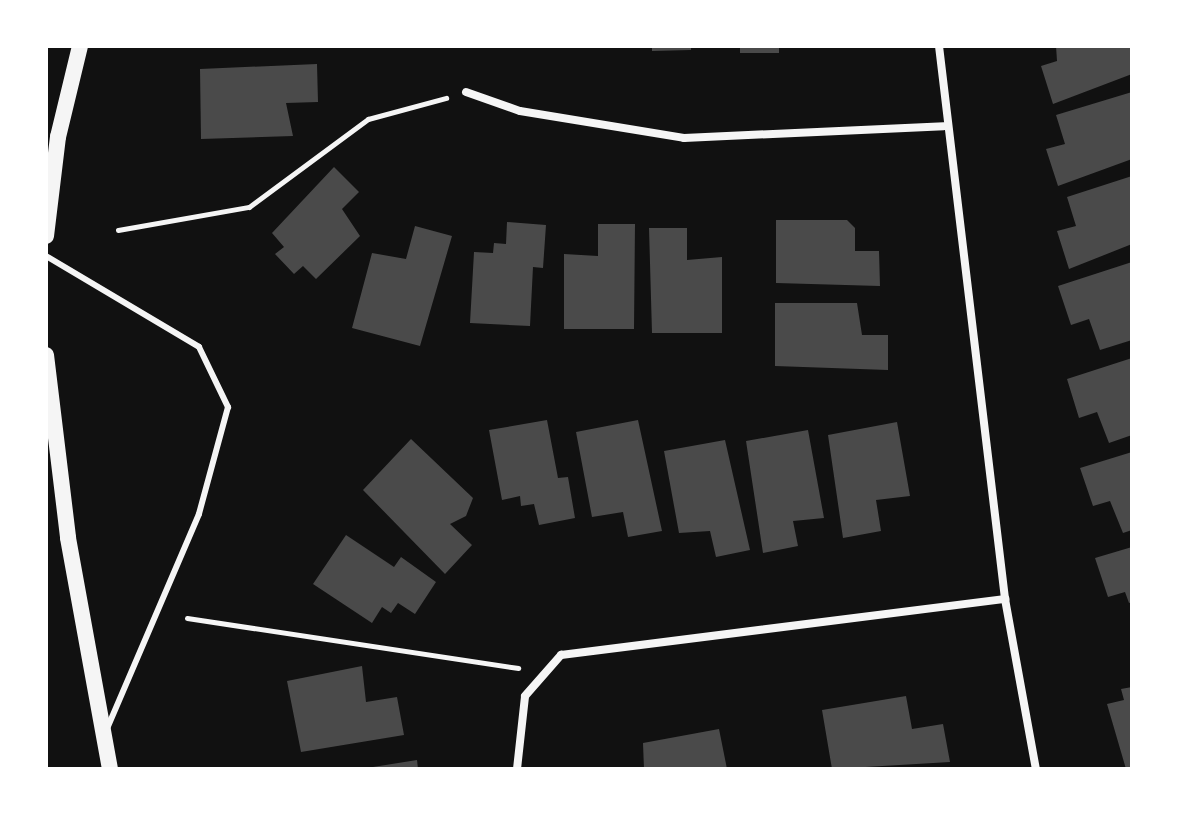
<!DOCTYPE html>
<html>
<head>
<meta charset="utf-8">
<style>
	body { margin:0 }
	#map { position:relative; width:1178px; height:815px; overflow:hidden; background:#111; font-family:"Work Sans",sans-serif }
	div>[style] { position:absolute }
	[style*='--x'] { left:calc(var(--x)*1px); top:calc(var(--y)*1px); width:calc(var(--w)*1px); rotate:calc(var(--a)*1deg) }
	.building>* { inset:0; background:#4a4a4a }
	.path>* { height:5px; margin:-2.5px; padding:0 2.5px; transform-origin:2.5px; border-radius:2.5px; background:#f5f5f5 }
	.service>* { height:6px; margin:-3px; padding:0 3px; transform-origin:3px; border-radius:3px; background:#f5f5f5 }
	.minor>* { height:8px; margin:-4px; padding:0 4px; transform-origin:4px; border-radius:4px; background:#f5f5f5 }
	.secondary>* { height:16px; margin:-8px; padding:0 8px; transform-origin:8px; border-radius:8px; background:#f5f5f5 }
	span { translate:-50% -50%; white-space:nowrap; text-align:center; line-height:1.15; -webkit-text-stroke:8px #fff; paint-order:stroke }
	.frame { position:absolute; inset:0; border:48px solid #fff; pointer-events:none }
</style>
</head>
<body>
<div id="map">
	<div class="building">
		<i style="clip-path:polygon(652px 46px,691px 46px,691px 50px,652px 51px)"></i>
		<i style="clip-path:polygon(740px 46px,779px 46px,779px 53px,740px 53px)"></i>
		<i style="clip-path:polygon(1056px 46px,1132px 46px,1132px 74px,1053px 104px,1041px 66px,1057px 61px)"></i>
		<i style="clip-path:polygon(317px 64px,318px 102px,286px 103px,293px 136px,201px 139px,200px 69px)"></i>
		<i style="clip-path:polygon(1132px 92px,1132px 159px,1058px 186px,1046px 149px,1065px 144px,1056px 115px)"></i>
		<i style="clip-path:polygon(334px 167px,359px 192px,342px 209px,360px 236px,316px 279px,303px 266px,294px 274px,275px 254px,284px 247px,272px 233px)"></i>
		<i style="clip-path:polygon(1132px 176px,1132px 244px,1069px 269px,1057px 231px,1076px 226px,1067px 197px)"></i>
		<i style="clip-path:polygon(776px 220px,847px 220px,855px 228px,855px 251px,879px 251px,880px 286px,776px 283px)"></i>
		<i style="clip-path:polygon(507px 222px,546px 225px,543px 268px,533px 267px,530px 326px,470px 323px,474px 252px,493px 253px,494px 243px,506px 244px)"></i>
		<i style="clip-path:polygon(598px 224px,635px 224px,634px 329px,564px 329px,564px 254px,598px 256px)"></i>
		<i style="clip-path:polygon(415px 226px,452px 236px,420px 346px,352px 328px,372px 253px,406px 259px)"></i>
		<i style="clip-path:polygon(649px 228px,687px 228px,687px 260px,722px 257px,722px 333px,652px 333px)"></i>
		<i style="clip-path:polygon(1132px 262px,1132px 340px,1100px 350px,1089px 319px,1071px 325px,1058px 286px)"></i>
		<i style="clip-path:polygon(775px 303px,857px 303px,862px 335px,888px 335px,888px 370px,775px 366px)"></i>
		<i style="clip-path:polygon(1132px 358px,1132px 435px,1109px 443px,1097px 412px,1079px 418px,1067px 379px)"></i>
		<i style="clip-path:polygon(547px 420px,558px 478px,568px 477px,575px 518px,539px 525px,534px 504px,521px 506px,520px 496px,502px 500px,489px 430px)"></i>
		<i style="clip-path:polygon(638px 420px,662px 531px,628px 537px,623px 512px,592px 517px,576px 432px)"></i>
		<i style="clip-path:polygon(897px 422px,910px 496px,876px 500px,881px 531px,843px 538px,828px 435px)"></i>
		<i style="clip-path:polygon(808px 430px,824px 518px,793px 521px,798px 546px,763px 553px,746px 441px)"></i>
		<i style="clip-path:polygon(411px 439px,473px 498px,466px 516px,450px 524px,472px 545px,445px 574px,363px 490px)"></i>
		<i style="clip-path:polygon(725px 440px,750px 550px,716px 557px,710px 531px,679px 533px,664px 451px)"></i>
		<i style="clip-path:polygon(1132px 452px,1132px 530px,1123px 533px,1110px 501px,1093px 506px,1080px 468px)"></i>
		<i style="clip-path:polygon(346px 535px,394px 567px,401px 557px,436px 582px,415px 614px,398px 603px,391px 613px,382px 607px,372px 623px,313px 584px)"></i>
		<i style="clip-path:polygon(1132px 547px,1132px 602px,1129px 603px,1125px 592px,1108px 597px,1095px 558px)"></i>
		<i style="clip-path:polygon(362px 666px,366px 702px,397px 697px,404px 735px,301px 752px,287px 681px)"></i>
		<i style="clip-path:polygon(1132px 687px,1132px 769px,1126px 769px,1107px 704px,1124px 700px,1121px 689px)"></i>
		<i style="clip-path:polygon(906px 696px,912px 729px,943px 724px,950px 762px,832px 769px,822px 710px)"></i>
		<i style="clip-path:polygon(719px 729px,727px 769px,644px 769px,643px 743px)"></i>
		<i style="clip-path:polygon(417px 760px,418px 769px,373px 769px,373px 767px)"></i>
	</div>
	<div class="path">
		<i style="--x:118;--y:230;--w:133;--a:-10"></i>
		<i style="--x:249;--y:207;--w:148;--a:-36.5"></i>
		<i style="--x:368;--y:119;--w:81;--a:-15.1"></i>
		<i style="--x:187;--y:618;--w:335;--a:8.6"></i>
	</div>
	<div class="service">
		<i style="--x:46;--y:256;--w:178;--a:30.7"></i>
		<i style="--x:199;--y:347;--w:67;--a:64.2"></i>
		<i style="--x:228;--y:407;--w:111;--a:105.2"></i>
		<i style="--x:199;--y:514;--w:234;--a:113.2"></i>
	</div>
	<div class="minor">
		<i style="--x:939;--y:46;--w:557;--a:83.19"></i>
		<i style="--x:1005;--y:599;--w:173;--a:79.7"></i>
		<i style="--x:466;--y:92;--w:57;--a:19.4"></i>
		<i style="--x:520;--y:111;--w:166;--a:9.3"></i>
		<i style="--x:684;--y:138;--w:260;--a:-2.6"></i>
		<i style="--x:517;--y:769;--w:73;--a:-83.7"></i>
		<i style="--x:525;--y:696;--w:55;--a:-48.7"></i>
		<i style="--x:561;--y:655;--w:448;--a:-7.2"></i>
	</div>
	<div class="secondary">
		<i style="--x:46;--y:236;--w:100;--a:-83.1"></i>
		<i style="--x:58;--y:137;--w:94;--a:-76.4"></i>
		<i style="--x:46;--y:355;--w:184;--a:83.1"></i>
		<i style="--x:68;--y:538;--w:235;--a:79.7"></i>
	</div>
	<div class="frame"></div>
</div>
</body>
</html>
